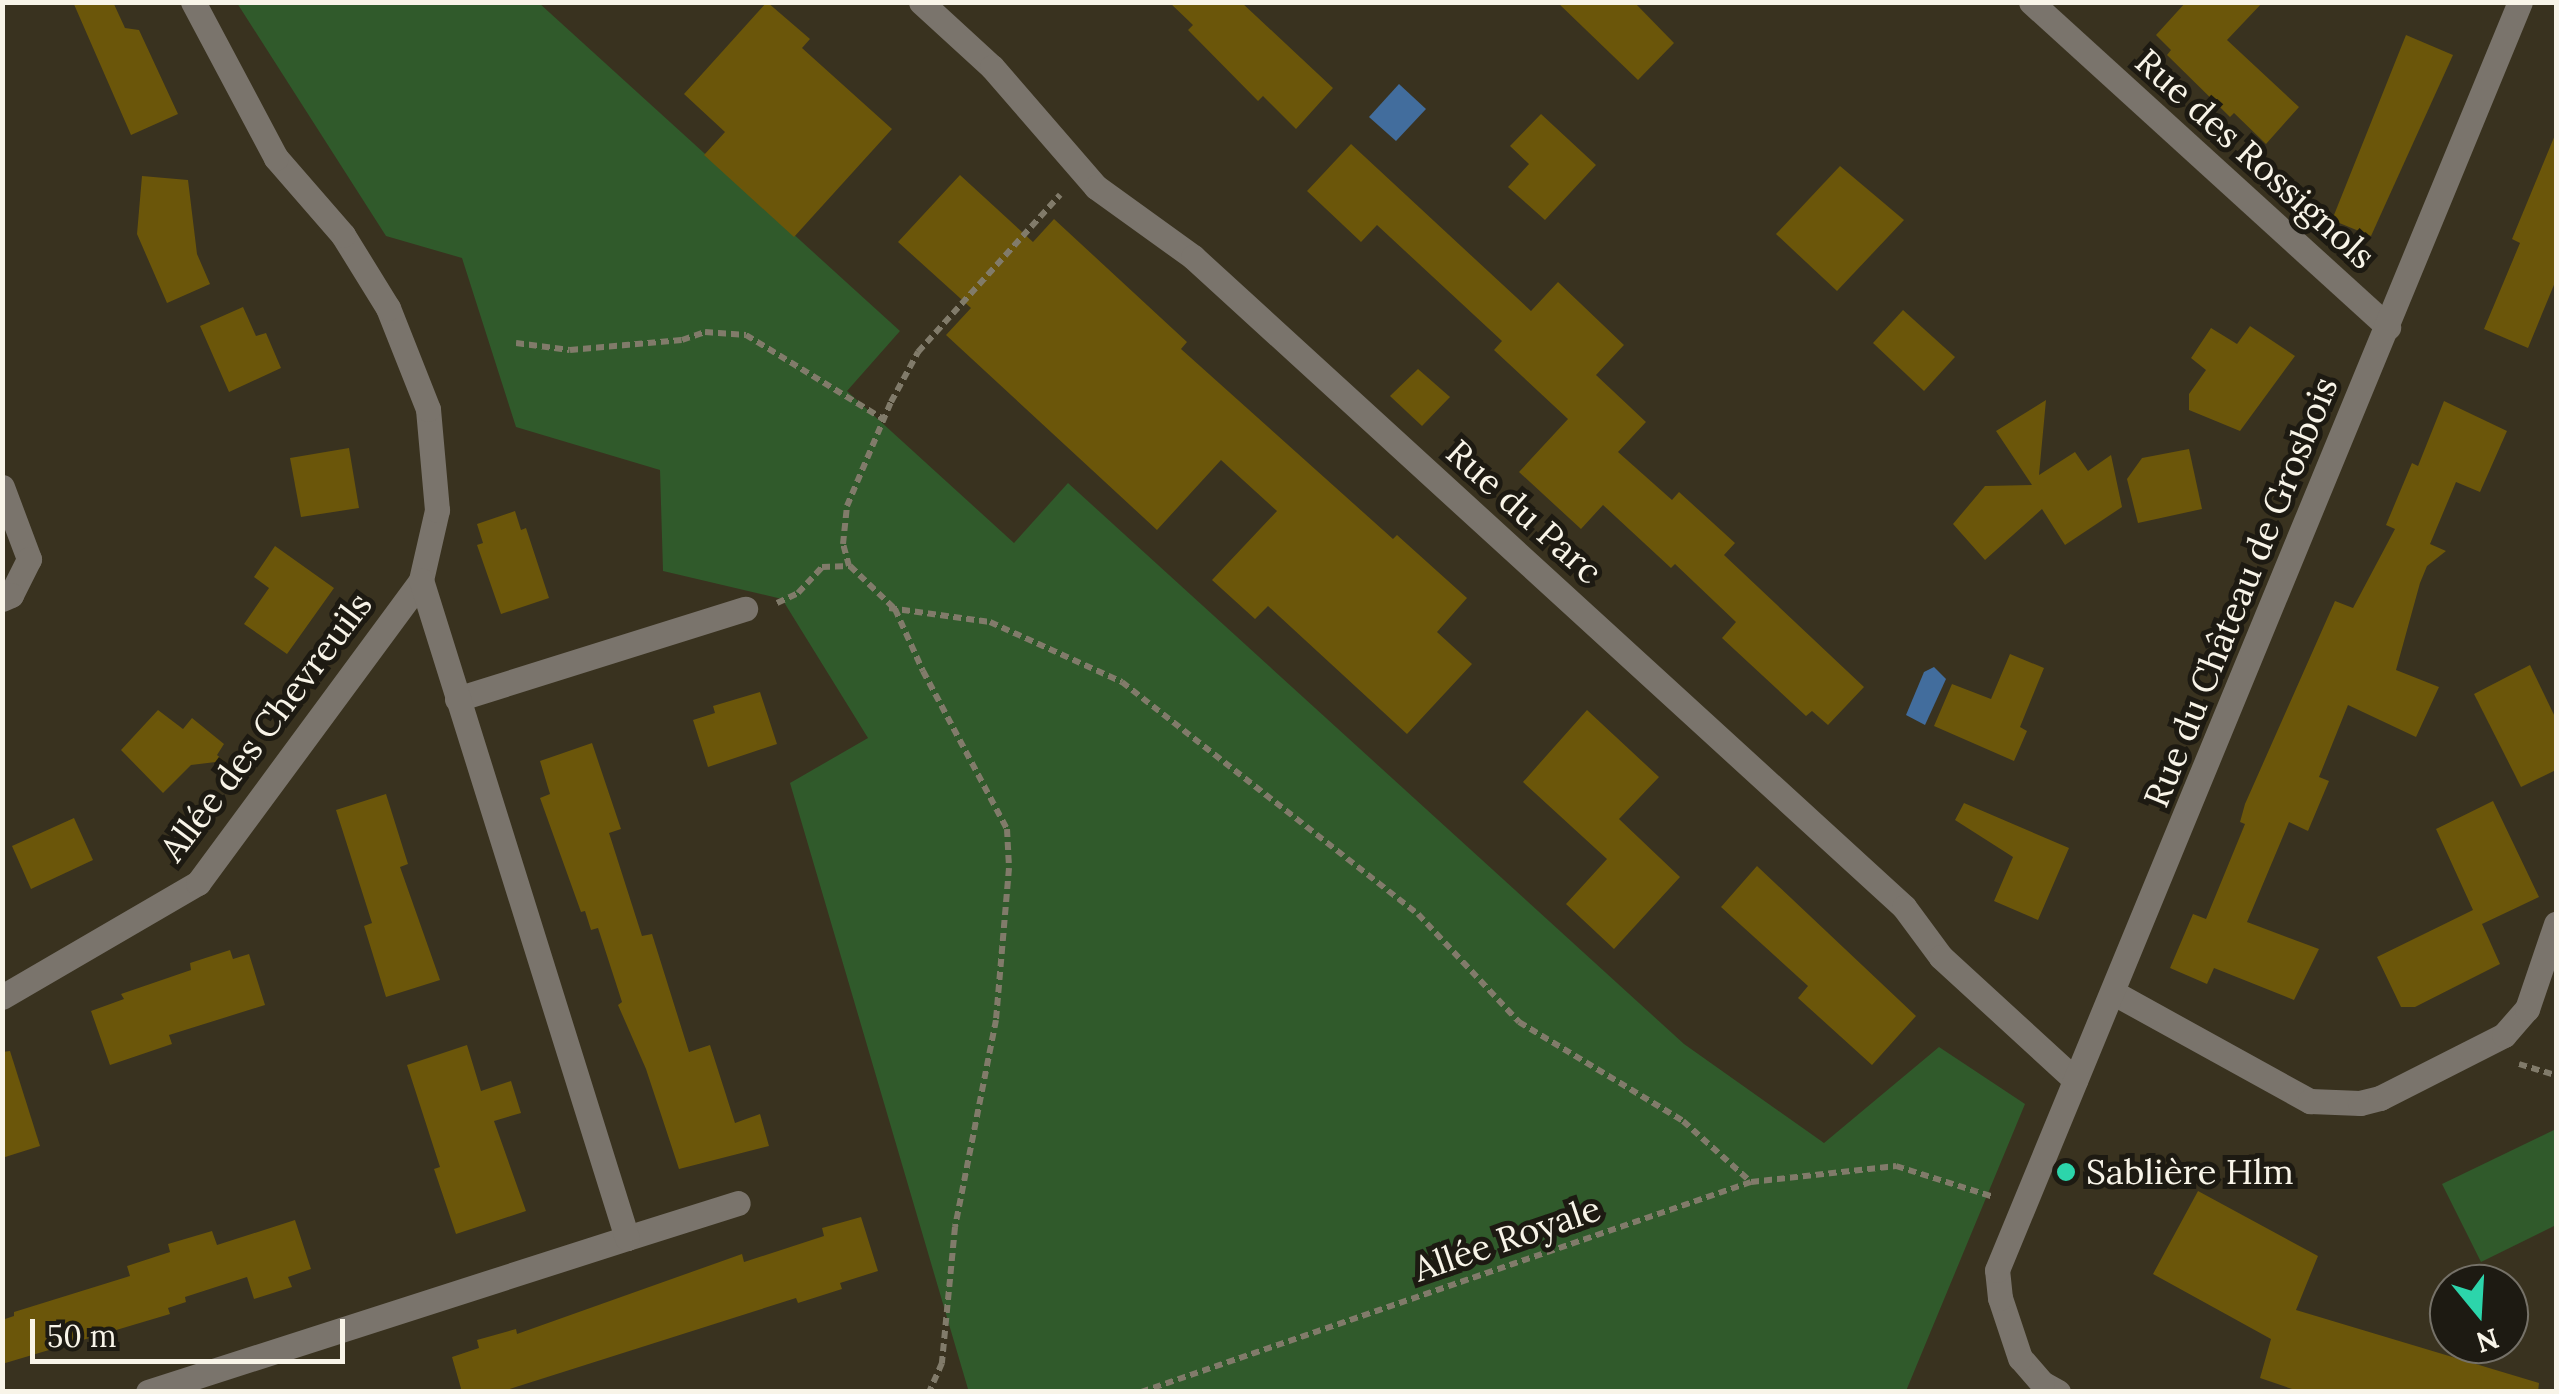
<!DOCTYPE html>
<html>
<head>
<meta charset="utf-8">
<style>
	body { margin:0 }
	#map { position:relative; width:2559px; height:1394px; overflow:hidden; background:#39321f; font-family:Lora,serif }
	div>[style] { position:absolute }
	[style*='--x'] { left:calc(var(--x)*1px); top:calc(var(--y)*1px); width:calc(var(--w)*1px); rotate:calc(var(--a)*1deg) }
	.green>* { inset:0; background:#305a2b }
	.water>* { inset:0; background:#426d9d }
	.building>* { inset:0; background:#6b560a }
	.path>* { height:6px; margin-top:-3px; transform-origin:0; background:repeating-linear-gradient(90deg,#817b6a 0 8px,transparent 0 13px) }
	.minor>* { height:25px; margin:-12.5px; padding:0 12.5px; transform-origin:12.5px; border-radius:12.5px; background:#7a746c }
	.dots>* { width:28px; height:28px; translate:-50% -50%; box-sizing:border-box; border:5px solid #1d1a12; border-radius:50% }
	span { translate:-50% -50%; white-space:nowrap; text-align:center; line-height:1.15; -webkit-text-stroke:10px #1d1a12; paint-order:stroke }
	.street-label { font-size:35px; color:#f8f4e8 }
	.poi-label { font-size:35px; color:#f8f4e8 }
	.left { translate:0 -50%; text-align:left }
	.frame { position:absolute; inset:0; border:5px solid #f8f4e8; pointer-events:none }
	.north { position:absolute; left:2429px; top:1264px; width:100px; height:100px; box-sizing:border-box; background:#1d1a12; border:2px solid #757168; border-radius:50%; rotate:162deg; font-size:28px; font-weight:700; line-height:40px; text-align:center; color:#f8f4e8 }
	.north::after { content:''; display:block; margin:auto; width:35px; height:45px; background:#2cd5ab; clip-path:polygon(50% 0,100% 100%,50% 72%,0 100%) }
	.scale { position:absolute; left:30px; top:1319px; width:315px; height:45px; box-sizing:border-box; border:5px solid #f8f4e8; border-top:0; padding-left:12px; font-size:30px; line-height:35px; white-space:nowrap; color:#f8f4e8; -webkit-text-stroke:8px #1d1a12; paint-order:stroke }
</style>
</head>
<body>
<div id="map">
	<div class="green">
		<i style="clip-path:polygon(237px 3px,539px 3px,900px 331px,847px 391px,1014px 543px,1068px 483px,1684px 1044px,1824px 1143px,1939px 1047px,2025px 1104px,1906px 1391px,962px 1391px,968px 1389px,790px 783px,868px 738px,782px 599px,663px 571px,660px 470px,516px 427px,462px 258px,386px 236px)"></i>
		<i style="clip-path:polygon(2556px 1129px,2556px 1225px,2481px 1262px,2442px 1184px)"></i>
	</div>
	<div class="water">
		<i style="clip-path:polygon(1399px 84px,1426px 109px,1396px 141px,1369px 117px)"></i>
		<i style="clip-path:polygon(1934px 667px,1946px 679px,1925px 725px,1906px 715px,1924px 672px)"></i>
	</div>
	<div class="building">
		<i style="clip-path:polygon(73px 2px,113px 2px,125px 28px,139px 30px,178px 114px,131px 135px)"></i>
		<i style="clip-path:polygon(767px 2px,810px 39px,802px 48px,892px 129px,794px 237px,704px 155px,725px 132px,684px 94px)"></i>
		<i style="clip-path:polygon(1169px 2px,1241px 2px,1333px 88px,1296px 129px,1263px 96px,1258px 101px,1188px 30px,1193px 25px)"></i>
		<i style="clip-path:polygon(1557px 2px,1634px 2px,1674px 43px,1638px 80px)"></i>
		<i style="clip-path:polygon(2186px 2px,2263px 2px,2227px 40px,2299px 107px,2266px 144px,2234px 113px,2230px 117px,2167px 55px,2171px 50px,2156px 35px)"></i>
		<i style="clip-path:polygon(2406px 35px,2453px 55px,2371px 236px,2332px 220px)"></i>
		<i style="clip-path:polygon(1541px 114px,1596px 165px,1545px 220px,1508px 187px,1529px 164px,1510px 146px)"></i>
		<i style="clip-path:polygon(2555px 135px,2556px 280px,2528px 348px,2484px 329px,2520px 243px,2512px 239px)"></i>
		<i style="clip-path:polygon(1351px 144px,1531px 311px,1558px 282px,1624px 345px,1596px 375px,1646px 422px,1618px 452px,1672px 500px,1679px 492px,1735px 543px,1724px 555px,1864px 687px,1828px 725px,1812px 711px,1806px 716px,1722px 638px,1736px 622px,1675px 564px,1671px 568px,1603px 505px,1581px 529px,1519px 472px,1568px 419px,1494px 350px,1502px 341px,1377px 225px,1361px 242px,1307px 191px)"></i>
		<i style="clip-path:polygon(1840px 166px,1904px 220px,1837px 291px,1776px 234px)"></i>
		<i style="clip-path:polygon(960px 175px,1033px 242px,1054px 219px,1187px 342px,1181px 349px,1393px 539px,1397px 535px,1467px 598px,1437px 632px,1472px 664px,1407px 734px,1268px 606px,1255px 619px,1212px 580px,1277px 511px,1221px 460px,1157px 530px,946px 335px,971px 308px,898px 242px)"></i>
		<i style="clip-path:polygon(142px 176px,188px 180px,197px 254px,210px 284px,167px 303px,137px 234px)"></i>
		<i style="clip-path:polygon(243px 307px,256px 336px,266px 333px,281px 368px,229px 392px,200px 326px)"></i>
		<i style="clip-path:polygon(1903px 310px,1955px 357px,1924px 391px,1873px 343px)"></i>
		<i style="clip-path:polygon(2250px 326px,2295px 356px,2240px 431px,2189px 410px,2189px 394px,2206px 370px,2191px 358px,2211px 328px,2237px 344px)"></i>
		<i style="clip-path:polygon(1418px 369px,1450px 397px,1422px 426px,1390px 396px)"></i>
		<i style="clip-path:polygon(2046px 400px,2039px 475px,2075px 452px,2088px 471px,2111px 455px,2122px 507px,2065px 545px,2042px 509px,1985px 560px,1953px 524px,1985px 486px,2032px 485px,1996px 431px)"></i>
		<i style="clip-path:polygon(2444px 401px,2507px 431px,2480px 492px,2456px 482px,2430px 544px,2446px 551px,2427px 566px,2420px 583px,2396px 670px,2439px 687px,2416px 737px,2348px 705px,2319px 777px,2329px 781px,2308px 831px,2289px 822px,2247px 922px,2319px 949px,2294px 1000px,2214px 968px,2207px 984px,2170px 968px,2193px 914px,2206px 919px,2245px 824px,2240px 822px,2245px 804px,2335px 601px,2353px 608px,2395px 529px,2386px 525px,2412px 463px,2418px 466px)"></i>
		<i style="clip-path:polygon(349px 448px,359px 508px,301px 517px,290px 458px)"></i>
		<i style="clip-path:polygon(2189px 449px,2202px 509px,2138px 523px,2127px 479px,2142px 458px)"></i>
		<i style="clip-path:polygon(515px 511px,521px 530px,526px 528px,549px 598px,501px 614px,477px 545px,483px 543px,477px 524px)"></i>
		<i style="clip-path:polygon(275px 546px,334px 588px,287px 654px,244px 624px,269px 588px,254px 577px)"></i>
		<i style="clip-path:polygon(2010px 654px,2044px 668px,2020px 727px,2027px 731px,2014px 761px,1934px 726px,1952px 684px,1991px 699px)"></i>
		<i style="clip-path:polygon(2530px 665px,2556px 719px,2556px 770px,2521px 787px,2474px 694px)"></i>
		<i style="clip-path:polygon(760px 692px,777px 744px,708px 767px,693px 720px,715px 713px,713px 706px)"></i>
		<i style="clip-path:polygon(158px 710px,183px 729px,192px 718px,224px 744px,217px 755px,224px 761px,191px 765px,163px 793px,121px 750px)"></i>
		<i style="clip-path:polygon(1587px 710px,1659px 777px,1619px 819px,1680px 877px,1614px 949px,1566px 904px,1607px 859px,1523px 782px)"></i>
		<i style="clip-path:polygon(592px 743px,621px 829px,609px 833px,642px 936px,652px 934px,689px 1052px,710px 1045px,735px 1123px,760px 1114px,769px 1146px,679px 1169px,646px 1069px,618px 1005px,622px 1002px,598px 928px,591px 930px,585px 911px,581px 912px,540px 798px,550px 794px,540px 761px)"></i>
		<i style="clip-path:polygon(386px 794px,408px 864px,400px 867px,440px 980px,386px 997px,364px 926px,372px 923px,336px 810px)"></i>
		<i style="clip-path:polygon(2493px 801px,2539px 897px,2482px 924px,2500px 964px,2415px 1007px,2401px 1007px,2377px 957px,2473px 910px,2436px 829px)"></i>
		<i style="clip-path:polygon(1964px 803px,2069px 848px,2038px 920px,1994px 901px,2013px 857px,1955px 820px)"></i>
		<i style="clip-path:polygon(74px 818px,93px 860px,31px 889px,12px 846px)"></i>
		<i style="clip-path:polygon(1757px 866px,1916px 1016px,1872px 1065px,1798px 998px,1808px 986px,1721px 907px)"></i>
		<i style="clip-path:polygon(230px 950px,233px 959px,249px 954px,265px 1005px,169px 1035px,172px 1044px,110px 1065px,91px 1011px,124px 999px,121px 994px,191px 970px,190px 963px)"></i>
		<i style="clip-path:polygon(467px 1045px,481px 1091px,511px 1081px,521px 1113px,494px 1121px,526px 1211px,456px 1234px,434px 1169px,440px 1167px,407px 1065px)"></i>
		<i style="clip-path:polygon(10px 1051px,40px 1146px,2px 1158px,2px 1052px)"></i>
		<i style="clip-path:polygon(2198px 1191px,2318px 1256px,2296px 1310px,2539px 1383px,2538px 1392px,2301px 1392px,2260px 1378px,2271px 1339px,2153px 1274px)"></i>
		<i style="clip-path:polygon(861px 1217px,878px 1271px,840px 1283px,842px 1289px,798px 1303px,796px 1298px,500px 1392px,462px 1392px,452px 1357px,479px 1348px,477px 1340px,516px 1329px,517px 1334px,742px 1254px,744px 1262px,824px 1236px,822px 1228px)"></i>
		<i style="clip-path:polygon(295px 1220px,311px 1269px,288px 1277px,292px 1287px,254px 1299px,247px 1277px,185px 1297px,186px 1302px,168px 1308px,170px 1314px,2px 1364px,2px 1320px,14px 1316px,14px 1312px,130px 1276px,127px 1266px,170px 1252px,168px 1244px,212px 1231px,217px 1245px)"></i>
	</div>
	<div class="path">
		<i style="--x:516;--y:343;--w:54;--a:7.4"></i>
		<i style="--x:570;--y:350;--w:112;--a:-5.1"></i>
		<i style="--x:682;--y:340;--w:24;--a:-19"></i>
		<i style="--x:705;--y:332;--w:41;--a:4.2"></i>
		<i style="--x:746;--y:335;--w:161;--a:31.5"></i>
		<i style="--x:849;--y:566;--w:23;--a:-105"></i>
		<i style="--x:843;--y:544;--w:38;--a:-84"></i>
		<i style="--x:847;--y:506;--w:113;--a:-67.1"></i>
		<i style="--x:891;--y:402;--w:57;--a:-61.6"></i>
		<i style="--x:918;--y:352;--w:212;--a:-47.9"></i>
		<i style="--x:777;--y:603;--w:23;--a:-25"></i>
		<i style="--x:798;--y:593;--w:35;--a:-47"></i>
		<i style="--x:822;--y:567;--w:28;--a:-2"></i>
		<i style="--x:850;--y:566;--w:62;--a:43.7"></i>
		<i style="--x:895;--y:609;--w:68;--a:65.7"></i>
		<i style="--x:923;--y:671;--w:179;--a:62"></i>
		<i style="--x:1007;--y:829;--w:39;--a:87"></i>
		<i style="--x:1009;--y:868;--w:153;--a:94.9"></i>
		<i style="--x:996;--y:1020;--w:211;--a:101.2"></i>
		<i style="--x:955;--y:1227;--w:137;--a:95.5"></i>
		<i style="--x:942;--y:1363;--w:32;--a:114"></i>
		<i style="--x:889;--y:608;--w:102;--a:7.9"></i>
		<i style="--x:990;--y:622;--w:145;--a:24.4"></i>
		<i style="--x:1122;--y:682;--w:376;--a:38.1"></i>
		<i style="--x:1418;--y:914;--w:148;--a:46.9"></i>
		<i style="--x:1519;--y:1022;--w:192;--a:31.1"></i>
		<i style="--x:1683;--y:1121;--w:91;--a:41.9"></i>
		<i style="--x:2519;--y:1064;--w:39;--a:17"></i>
		<i style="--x:1141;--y:1392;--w:645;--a:-19"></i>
		<i style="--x:1751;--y:1182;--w:146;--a:-6.3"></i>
		<i style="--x:1896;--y:1166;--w:103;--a:17.6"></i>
	</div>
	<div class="minor">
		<i style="--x:921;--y:2;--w:96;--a:42.5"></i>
		<i style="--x:992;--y:67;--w:159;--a:49.1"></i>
		<i style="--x:1096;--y:187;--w:120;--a:35.8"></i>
		<i style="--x:1193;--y:257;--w:963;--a:42.43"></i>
		<i style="--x:1904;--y:907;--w:62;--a:53.5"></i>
		<i style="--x:1941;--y:957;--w:182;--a:42.5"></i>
		<i style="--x:2031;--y:2;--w:483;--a:42.3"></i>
		<i style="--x:2;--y:487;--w:77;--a:69.4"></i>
		<i style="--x:29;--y:559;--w:40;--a:116.6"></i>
		<i style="--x:11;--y:595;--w:10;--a:156"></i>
		<i style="--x:457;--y:699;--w:302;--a:-17.4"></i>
		<i style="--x:2114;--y:993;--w:224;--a:28.9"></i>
		<i style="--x:2310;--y:1101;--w:50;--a:2.3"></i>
		<i style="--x:2360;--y:1103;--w:21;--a:-14"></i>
		<i style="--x:2380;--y:1098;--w:139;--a:-26.9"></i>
		<i style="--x:2504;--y:1035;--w:35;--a:-49"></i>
		<i style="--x:2527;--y:1009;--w:90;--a:-71.2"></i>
		<i style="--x:2;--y:997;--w:227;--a:-30.2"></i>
		<i style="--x:198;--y:883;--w:376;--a:-53.6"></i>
		<i style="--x:421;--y:580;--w:72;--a:-77.1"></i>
		<i style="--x:437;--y:510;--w:101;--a:-95.1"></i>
		<i style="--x:428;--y:409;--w:109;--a:-111.6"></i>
		<i style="--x:388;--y:308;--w:86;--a:-121.7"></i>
		<i style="--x:343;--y:235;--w:102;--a:-131"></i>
		<i style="--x:276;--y:158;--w:177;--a:-118"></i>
		<i style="--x:627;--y:1238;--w:116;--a:-17.5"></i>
		<i style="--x:148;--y:1392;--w:503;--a:-17.82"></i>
		<i style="--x:627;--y:1238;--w:689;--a:-107.38"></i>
		<i style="--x:2058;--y:1392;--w:18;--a:-151"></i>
		<i style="--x:2042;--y:1383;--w:33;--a:-131"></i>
		<i style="--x:2020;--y:1358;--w:63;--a:-108.4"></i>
		<i style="--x:2000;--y:1298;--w:28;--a:-96"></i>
		<i style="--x:1997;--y:1270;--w:1372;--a:-67.59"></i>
	</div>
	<div class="dots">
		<i style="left:2066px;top:1172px;background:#2cd5ab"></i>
	</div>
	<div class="street-label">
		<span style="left:2255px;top:159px;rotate:42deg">Rue des Rossignols</span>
		<span style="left:1524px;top:512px;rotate:42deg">Rue du Parc</span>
		<span style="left:2241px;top:592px;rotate:-68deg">Rue du Château de Grosbois</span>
		<span style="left:266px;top:727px;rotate:-53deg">Allée des Chevreuils</span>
		<span style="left:1507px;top:1239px;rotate:-19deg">Allée Royale</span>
	</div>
	<div class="poi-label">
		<span class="left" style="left:2086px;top:1172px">Sablière Hlm</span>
	</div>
	<div class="frame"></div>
	<div class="north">N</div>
	<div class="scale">50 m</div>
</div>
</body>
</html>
